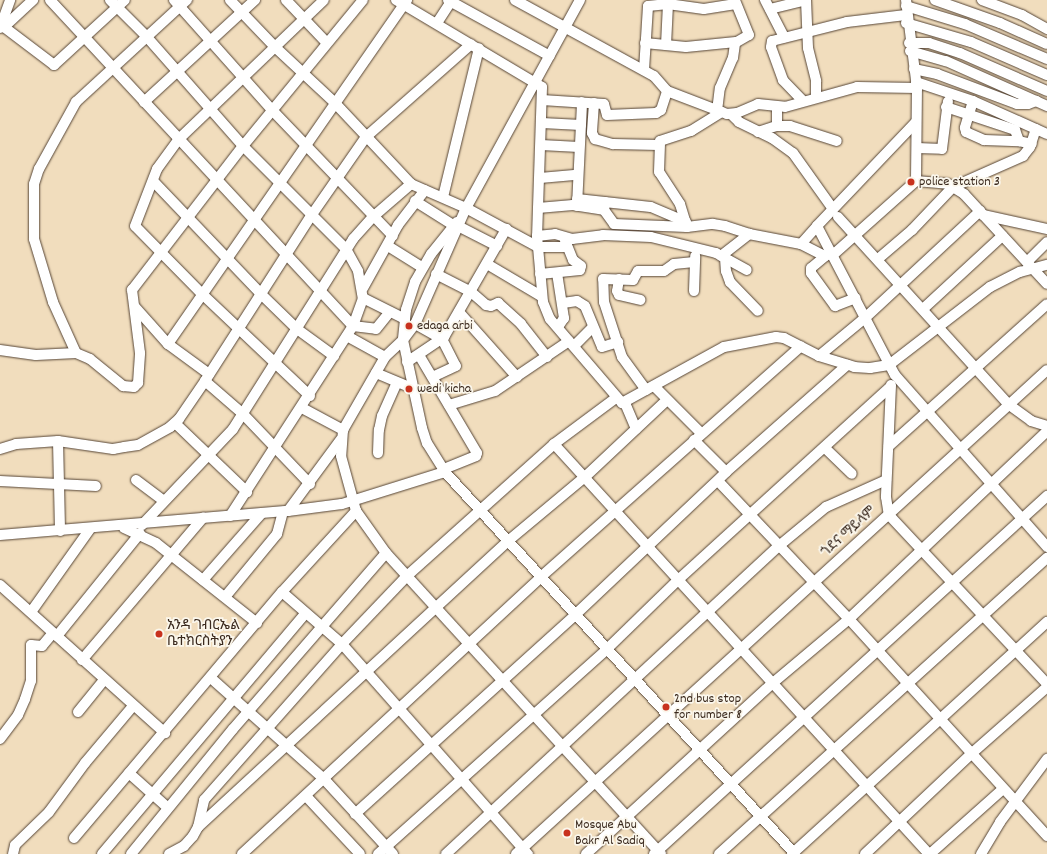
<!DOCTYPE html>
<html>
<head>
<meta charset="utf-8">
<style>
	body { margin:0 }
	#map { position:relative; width:1047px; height:854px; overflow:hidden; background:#f1ddbd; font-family:Dekko,"Noto Sans Ethiopic",sans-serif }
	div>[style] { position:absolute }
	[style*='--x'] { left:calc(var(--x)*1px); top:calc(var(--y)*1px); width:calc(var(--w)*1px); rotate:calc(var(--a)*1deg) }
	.roads { filter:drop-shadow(0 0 1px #564536) drop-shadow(0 0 1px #564536) }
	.minor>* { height:10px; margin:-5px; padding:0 5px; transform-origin:5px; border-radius:5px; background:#fff }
	.dots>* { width:11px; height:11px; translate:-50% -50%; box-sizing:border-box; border:2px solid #fbf7ec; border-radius:50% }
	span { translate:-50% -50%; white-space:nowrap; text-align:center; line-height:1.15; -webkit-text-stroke:3.5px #fbf7ec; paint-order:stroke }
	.poi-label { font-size:14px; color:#3b2a1e }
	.left { translate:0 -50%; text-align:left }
	.street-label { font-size:14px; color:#3b2a1e }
</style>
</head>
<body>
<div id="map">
	<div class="roads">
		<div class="minor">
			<i style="--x:50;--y:0;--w:445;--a:47.1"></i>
			<i style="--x:353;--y:326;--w:23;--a:7"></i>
			<i style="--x:376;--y:329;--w:22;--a:-51"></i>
			<i style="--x:110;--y:0;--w:51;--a:45"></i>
			<i style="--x:146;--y:36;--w:147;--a:48.6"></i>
			<i style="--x:243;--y:146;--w:146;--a:45"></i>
			<i style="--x:346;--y:249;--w:25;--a:61"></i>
			<i style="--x:358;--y:271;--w:27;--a:80"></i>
			<i style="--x:174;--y:0;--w:149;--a:48.3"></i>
			<i style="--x:273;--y:111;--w:173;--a:46.2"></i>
			<i style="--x:230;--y:0;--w:65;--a:46.2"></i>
			<i style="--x:275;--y:47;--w:82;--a:43"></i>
			<i style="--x:335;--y:103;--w:111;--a:46.8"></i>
			<i style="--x:411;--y:184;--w:60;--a:23.6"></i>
			<i style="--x:466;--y:208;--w:82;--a:28.4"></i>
			<i style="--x:538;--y:247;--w:27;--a:0"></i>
			<i style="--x:286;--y:0;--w:59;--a:46.4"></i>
			<i style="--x:396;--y:0;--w:170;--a:30.8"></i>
			<i style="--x:542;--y:87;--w:149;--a:91.9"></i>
			<i style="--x:537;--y:236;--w:66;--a:84.8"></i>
			<i style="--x:543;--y:302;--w:18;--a:68"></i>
			<i style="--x:550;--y:319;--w:111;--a:49.4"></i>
			<i style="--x:622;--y:403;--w:116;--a:-28.8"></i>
			<i style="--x:724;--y:347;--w:53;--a:-10.9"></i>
			<i style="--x:776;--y:337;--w:8;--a:7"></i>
			<i style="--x:784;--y:338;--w:39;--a:27"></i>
			<i style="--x:819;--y:356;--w:37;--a:17"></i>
			<i style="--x:854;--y:367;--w:16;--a:4"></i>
			<i style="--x:870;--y:368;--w:19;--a:-9"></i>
			<i style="--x:889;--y:365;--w:128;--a:-37.7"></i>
			<i style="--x:990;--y:287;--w:34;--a:-27"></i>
			<i style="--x:1020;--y:272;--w:28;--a:-15"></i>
			<i style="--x:448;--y:0;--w:116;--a:28.8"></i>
			<i style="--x:515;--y:0;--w:158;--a:28.7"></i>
			<i style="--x:654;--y:76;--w:20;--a:49"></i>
			<i style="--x:667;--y:91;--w:64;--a:21"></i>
			<i style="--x:727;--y:114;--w:10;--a:-6"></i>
			<i style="--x:737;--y:113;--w:23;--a:-23"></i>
			<i style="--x:758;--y:104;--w:27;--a:6"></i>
			<i style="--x:785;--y:107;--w:75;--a:-15.5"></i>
			<i style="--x:857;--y:87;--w:60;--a:1"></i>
			<i style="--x:580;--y:0;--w:237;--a:118.7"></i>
			<i style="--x:466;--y:208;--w:127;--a:113.7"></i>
			<i style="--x:415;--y:324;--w:20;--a:127"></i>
			<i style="--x:403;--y:340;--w:90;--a:77.8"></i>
			<i style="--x:422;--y:428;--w:16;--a:72"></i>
			<i style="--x:427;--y:443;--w:34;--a:58"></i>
			<i style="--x:445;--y:472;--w:518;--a:47.5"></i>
			<i style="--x:765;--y:0;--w:42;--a:62.8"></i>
			<i style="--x:806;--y:0;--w:48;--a:87.6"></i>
			<i style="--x:808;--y:48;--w:34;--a:76"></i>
			<i style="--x:816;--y:81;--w:16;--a:90"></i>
			<i style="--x:935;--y:0;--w:69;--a:19.5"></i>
			<i style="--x:1000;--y:23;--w:51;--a:24.1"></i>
			<i style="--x:982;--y:0;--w:43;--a:20.6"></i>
			<i style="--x:1022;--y:15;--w:29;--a:29"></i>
			<i style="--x:906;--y:6;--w:62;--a:17"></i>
			<i style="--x:965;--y:24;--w:89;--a:23.1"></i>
			<i style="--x:770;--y:9;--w:37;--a:-14"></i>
			<i style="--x:437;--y:23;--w:27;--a:-57"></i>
			<i style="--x:906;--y:23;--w:68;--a:16.3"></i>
			<i style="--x:971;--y:42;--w:83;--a:23.5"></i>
			<i style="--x:1;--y:25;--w:4;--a:34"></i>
			<i style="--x:4;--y:27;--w:40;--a:-43"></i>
			<i style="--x:4;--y:27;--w:63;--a:37.2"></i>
			<i style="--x:54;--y:65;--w:96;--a:-42.5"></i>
			<i style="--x:0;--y:28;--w:30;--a:-70"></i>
			<i style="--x:645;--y:43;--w:41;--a:5.6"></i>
			<i style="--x:686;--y:47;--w:50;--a:-5.7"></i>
			<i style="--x:909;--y:43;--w:20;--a:0"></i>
			<i style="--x:929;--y:43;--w:33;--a:18"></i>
			<i style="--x:960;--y:53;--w:95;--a:23.6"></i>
			<i style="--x:666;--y:45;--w:41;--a:-87.2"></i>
			<i style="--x:910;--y:51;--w:37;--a:16"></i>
			<i style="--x:946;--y:61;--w:111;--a:24"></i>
			<i style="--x:914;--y:69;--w:24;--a:12"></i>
			<i style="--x:937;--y:74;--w:85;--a:20.6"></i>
			<i style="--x:1017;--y:104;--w:11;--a:0"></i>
			<i style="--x:1028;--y:104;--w:9;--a:-21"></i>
			<i style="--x:644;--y:70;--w:64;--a:-86.4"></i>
			<i style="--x:648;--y:6;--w:20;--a:-6"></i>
			<i style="--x:668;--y:4;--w:36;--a:8"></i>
			<i style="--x:704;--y:9;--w:32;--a:-9"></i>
			<i style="--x:916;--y:82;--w:60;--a:18.4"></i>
			<i style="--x:973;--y:101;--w:81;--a:24"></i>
			<i style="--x:542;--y:100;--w:62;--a:3.7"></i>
			<i style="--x:604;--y:104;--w:11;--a:75"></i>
			<i style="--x:607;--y:115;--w:49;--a:-2.3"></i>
			<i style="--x:656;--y:113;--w:6;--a:-31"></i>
			<i style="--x:661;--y:110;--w:20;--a:-72"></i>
			<i style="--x:803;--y:101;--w:29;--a:-134"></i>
			<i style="--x:783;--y:80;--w:35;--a:-110"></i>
			<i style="--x:771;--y:47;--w:6;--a:-81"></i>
			<i style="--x:772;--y:41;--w:77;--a:-14.2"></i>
			<i style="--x:847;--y:22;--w:59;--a:-6.8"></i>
			<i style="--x:973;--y:101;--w:28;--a:107"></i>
			<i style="--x:965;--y:128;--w:4;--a:76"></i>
			<i style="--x:966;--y:132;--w:20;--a:24"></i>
			<i style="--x:984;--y:140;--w:35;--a:2"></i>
			<i style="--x:144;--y:102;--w:151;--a:-42.6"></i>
			<i style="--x:594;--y:103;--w:30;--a:94"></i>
			<i style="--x:592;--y:133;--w:7;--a:63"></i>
			<i style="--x:595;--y:139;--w:19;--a:16"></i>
			<i style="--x:613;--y:144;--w:46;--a:1.2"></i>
			<i style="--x:946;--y:107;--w:73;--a:18.4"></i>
			<i style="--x:1015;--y:130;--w:12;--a:70"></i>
			<i style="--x:1019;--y:141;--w:13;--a:13"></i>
			<i style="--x:717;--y:111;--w:23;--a:-83"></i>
			<i style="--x:720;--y:88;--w:33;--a:-67"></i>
			<i style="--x:733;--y:58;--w:15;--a:-82"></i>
			<i style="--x:735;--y:43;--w:16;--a:-30"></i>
			<i style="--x:749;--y:35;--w:38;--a:-112"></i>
			<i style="--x:732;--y:115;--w:10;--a:45"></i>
			<i style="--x:739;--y:122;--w:37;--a:26"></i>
			<i style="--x:772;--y:138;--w:26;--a:36"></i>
			<i style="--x:793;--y:153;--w:69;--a:54.5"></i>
			<i style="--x:916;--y:122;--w:144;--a:133.6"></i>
			<i style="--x:817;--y:226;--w:168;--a:62.4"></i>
			<i style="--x:895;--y:375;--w:230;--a:48.5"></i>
			<i style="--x:542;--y:123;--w:39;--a:3"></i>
			<i style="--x:777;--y:126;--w:19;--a:-90"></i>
			<i style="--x:758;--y:132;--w:20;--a:-18"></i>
			<i style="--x:777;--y:126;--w:13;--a:0"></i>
			<i style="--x:790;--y:126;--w:49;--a:17.7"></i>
			<i style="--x:541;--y:145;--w:38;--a:3"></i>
			<i style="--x:917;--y:148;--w:25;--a:2"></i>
			<i style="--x:942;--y:149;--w:48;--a:-82.9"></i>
			<i style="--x:540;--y:178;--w:37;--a:-5"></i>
			<i style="--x:916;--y:181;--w:32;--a:5"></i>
			<i style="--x:948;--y:184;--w:19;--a:32"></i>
			<i style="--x:964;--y:194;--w:122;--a:47.3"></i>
			<i style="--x:154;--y:182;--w:156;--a:46.3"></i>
			<i style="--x:262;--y:295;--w:49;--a:44.2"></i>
			<i style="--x:297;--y:329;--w:46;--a:36.1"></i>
			<i style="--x:443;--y:197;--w:153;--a:-76.4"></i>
			<i style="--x:577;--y:199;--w:74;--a:6.2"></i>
			<i style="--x:651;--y:207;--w:38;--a:23"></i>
			<i style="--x:415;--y:201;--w:45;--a:32.3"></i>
			<i style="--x:605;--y:202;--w:8;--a:97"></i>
			<i style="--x:604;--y:210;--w:17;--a:54"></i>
			<i style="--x:614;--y:224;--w:73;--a:2.4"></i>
			<i style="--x:687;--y:227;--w:26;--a:-7"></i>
			<i style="--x:713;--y:224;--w:12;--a:9"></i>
			<i style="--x:725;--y:226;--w:25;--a:18"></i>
			<i style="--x:749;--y:234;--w:53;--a:10.9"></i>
			<i style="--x:801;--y:244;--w:27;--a:27"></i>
			<i style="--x:577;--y:206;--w:104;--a:-87.2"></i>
			<i style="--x:538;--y:208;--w:35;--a:-5"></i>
			<i style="--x:573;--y:205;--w:31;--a:9"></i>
			<i style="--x:983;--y:215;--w:66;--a:12.3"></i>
			<i style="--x:838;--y:217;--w:253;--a:47.7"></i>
			<i style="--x:1008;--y:404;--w:29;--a:36"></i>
			<i style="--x:1031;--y:421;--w:17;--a:17"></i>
			<i style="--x:457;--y:222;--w:41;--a:129.1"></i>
			<i style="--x:431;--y:254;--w:32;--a:120"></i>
			<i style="--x:415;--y:282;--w:29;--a:108"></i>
			<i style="--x:406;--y:310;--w:30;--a:96"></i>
			<i style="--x:403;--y:340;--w:25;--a:137"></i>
			<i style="--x:385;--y:357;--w:84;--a:119.9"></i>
			<i style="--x:343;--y:430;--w:26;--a:94"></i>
			<i style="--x:341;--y:456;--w:57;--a:74.7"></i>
			<i style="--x:356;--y:511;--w:52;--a:54.5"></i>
			<i style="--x:386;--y:553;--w:408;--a:47.6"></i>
			<i style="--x:458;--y:226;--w:44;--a:27.1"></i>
			<i style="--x:687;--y:227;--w:24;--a:-107"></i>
			<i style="--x:680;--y:204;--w:38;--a:-123"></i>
			<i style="--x:659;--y:172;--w:31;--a:-88"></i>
			<i style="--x:660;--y:141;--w:33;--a:-18"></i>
			<i style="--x:691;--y:131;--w:36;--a:-32"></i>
			<i style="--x:537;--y:236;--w:18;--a:-6"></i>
			<i style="--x:555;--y:234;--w:18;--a:16"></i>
			<i style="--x:572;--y:239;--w:31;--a:-7"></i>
			<i style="--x:603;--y:235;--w:48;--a:2.4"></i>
			<i style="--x:651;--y:237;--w:67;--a:13.8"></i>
			<i style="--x:716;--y:253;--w:35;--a:29"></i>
			<i style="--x:801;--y:244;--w:24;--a:-48"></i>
			<i style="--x:388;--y:246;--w:40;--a:32"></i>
			<i style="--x:829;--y:253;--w:23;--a:140"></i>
			<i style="--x:811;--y:268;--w:5;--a:90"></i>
			<i style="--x:811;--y:273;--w:41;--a:54"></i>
			<i style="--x:835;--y:306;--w:22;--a:-21"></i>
			<i style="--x:834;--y:254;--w:110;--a:-41.7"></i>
			<i style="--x:916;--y:181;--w:93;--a:-89.4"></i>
			<i style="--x:917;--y:88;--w:89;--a:-97.1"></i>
			<i style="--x:721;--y:256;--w:36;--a:-38"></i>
			<i style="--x:725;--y:258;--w:13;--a:86"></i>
			<i style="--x:726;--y:271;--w:12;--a:70"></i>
			<i style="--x:730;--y:282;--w:40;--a:46"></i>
			<i style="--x:878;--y:259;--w:45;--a:-40.5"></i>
			<i style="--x:912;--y:230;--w:59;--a:-46.4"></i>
			<i style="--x:953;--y:187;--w:77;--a:-23.9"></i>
			<i style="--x:1023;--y:156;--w:11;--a:-52"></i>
			<i style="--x:1030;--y:147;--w:19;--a:-72"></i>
			<i style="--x:1027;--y:262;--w:28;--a:-45"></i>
			<i style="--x:487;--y:264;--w:63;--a:30.7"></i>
			<i style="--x:557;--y:273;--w:46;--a:81.2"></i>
			<i style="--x:564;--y:318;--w:11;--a:124"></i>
			<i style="--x:436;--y:274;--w:38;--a:27"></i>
			<i style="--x:470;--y:291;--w:21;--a:41"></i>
			<i style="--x:486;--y:305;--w:5;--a:11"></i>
			<i style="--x:491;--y:306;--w:8;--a:-23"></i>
			<i style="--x:498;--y:303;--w:31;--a:42"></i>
			<i style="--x:521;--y:324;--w:42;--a:51.8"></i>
			<i style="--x:540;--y:274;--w:40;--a:-5.7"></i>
			<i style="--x:580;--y:270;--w:4;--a:-76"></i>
			<i style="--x:581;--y:266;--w:10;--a:-143"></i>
			<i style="--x:573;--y:260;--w:22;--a:-112"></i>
			<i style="--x:619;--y:279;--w:12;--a:99"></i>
			<i style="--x:617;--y:291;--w:4;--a:63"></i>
			<i style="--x:619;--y:295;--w:22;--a:13"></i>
			<i style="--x:363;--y:288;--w:72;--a:-60.9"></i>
			<i style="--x:398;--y:225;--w:44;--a:-52.4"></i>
			<i style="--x:694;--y:291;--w:35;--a:-88"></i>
			<i style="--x:563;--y:303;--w:14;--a:-8"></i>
			<i style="--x:577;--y:301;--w:9;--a:32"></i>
			<i style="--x:585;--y:306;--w:44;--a:67.5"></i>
			<i style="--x:602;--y:347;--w:17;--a:-17"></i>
			<i style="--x:135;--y:307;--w:50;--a:48.3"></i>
			<i style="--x:168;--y:344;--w:51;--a:36.2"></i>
			<i style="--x:923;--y:309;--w:108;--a:-42.7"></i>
			<i style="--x:459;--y:312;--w:87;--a:48.3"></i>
			<i style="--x:415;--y:324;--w:31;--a:29"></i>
			<i style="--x:442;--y:339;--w:30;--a:63"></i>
			<i style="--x:456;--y:366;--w:26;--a:155"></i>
			<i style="--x:347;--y:336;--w:43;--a:28.9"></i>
			<i style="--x:168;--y:344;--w:419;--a:-55.2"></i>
			<i style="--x:574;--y:346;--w:25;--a:-45"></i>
			<i style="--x:0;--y:350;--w:36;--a:8"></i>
			<i style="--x:36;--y:355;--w:40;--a:-2.9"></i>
			<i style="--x:76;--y:353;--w:15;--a:23"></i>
			<i style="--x:90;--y:359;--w:43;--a:39.3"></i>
			<i style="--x:123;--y:386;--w:11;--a:5"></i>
			<i style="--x:134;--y:387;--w:6;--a:-45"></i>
			<i style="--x:138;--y:383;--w:30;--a:-86"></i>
			<i style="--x:140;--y:353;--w:64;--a:-97.2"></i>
			<i style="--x:132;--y:290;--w:182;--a:-52.4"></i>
			<i style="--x:243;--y:146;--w:189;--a:-50.6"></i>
			<i style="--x:76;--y:353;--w:56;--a:-114.3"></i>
			<i style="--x:53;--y:302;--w:66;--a:-106.8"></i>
			<i style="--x:34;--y:239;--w:55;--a:-90"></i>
			<i style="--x:34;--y:184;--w:16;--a:-72"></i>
			<i style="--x:39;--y:169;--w:77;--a:-61.1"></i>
			<i style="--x:76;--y:102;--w:151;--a:-42.6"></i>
			<i style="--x:419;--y:355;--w:114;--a:59.4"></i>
			<i style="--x:477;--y:453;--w:3;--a:108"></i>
			<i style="--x:476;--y:456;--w:35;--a:158"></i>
			<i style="--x:819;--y:356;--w:61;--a:-39.7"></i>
			<i style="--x:866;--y:317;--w:156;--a:-42.9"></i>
			<i style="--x:407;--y:362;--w:45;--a:-34"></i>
			<i style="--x:444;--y:337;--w:125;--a:-60.1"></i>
			<i style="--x:376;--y:373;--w:41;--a:22.8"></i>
			<i style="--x:205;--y:381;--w:50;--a:41"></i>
			<i style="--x:243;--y:414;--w:97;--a:46.3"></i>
			<i style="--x:891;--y:385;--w:112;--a:92.6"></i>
			<i style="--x:886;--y:497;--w:18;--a:81"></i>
			<i style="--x:889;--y:515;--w:231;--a:46.9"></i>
			<i style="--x:654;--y:386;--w:66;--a:45"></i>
			<i style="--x:646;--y:390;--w:41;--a:-126"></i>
			<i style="--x:622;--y:357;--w:58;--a:-108.1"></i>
			<i style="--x:604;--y:302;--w:23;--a:-92"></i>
			<i style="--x:603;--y:279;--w:30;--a:2"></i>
			<i style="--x:633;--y:280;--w:10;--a:-61"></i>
			<i style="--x:638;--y:271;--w:26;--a:0"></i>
			<i style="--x:664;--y:271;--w:12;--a:-35"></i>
			<i style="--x:674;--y:264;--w:20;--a:-6"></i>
			<i style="--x:310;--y:396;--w:149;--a:-136.6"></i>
			<i style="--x:202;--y:294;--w:95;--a:-134.6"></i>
			<i style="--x:135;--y:226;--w:61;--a:-68.9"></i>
			<i style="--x:157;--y:169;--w:36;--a:-54"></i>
			<i style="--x:178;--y:140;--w:202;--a:-43.8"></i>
			<i style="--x:625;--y:403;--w:28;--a:67"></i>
			<i style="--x:449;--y:405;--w:48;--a:-16.9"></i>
			<i style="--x:495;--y:391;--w:89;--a:-34"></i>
			<i style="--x:302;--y:408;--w:47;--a:28.2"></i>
			<i style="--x:175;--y:423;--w:100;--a:43.8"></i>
			<i style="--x:694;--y:440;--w:45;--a:45"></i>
			<i style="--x:58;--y:441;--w:90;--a:88.7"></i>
			<i style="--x:554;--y:444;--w:556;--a:47.55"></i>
			<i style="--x:889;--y:446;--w:212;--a:-41.9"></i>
			<i style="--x:825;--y:448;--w:37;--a:44"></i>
			<i style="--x:0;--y:449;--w:17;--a:-17"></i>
			<i style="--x:16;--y:444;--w:42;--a:-4.1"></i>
			<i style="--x:58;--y:441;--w:56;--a:8.3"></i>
			<i style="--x:113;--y:449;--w:11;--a:-10"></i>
			<i style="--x:124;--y:447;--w:14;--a:-8"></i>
			<i style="--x:138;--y:445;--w:37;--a:-29"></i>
			<i style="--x:170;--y:427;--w:12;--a:-42"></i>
			<i style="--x:179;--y:419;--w:46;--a:-55.6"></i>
			<i style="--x:205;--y:381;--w:196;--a:-57.3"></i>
			<i style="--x:311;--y:216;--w:96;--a:-55.2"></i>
			<i style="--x:366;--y:137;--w:140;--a:-41.5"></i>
			<i style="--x:378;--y:453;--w:23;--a:-88"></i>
			<i style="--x:379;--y:430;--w:14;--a:-78"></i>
			<i style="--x:382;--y:416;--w:35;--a:-66"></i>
			<i style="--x:136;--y:480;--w:35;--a:37"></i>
			<i style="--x:0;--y:481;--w:96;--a:3"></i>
			<i style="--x:718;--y:481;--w:190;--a:46.5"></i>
			<i style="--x:849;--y:619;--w:294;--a:47.6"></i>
			<i style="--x:288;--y:511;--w:89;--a:-53.6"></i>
			<i style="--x:230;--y:516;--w:226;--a:-57.1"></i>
			<i style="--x:353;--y:326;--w:30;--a:-70"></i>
			<i style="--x:363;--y:298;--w:47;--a:26.6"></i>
			<i style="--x:142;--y:525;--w:132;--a:-46.5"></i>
			<i style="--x:233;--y:429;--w:225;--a:-57.7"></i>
			<i style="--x:353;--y:239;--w:31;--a:-48"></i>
			<i style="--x:374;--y:216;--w:49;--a:-40.9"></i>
			<i style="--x:124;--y:528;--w:35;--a:25"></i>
			<i style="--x:156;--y:543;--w:129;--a:38.4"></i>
			<i style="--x:0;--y:535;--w:289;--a:-4.8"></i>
			<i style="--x:288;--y:511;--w:54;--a:-7.4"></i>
			<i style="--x:342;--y:504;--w:108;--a:-17.3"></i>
			<i style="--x:203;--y:580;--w:88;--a:-48.7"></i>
			<i style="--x:0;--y:585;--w:222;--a:41.9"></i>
			<i style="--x:282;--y:592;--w:79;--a:40.9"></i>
			<i style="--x:342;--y:644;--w:281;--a:48.5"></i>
			<i style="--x:225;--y:597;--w:82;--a:-50.5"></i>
			<i style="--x:277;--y:534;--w:23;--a:-75"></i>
			<i style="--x:31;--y:612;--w:102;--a:-54.6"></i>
			<i style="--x:57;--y:636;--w:132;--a:-51.1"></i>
			<i style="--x:82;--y:660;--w:187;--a:-49.6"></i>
			<i style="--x:211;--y:678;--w:152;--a:41.8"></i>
			<i style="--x:324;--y:779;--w:102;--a:47.4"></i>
			<i style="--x:78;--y:712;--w:41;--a:-50.9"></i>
			<i style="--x:0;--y:739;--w:30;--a:-53"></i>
			<i style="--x:18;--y:715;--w:17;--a:-66"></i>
			<i style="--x:25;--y:699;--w:19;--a:-72"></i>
			<i style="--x:31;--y:681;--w:36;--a:-90"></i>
			<i style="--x:31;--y:645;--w:11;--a:5"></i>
			<i style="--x:42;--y:646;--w:17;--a:-50"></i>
			<i style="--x:129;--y:773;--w:52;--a:41.9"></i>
			<i style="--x:306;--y:796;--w:79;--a:47"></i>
			<i style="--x:355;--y:814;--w:297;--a:-42.1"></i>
			<i style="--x:575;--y:615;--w:208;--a:-43.4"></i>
			<i style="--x:726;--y:472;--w:162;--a:-41.5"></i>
			<i style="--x:198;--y:827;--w:422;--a:-42.7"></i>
			<i style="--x:508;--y:541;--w:102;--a:-39.8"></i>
			<i style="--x:586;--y:476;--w:111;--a:-43.2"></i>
			<i style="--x:74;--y:838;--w:322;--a:-49.8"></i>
			<i style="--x:282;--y:592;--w:110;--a:-47.6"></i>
			<i style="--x:13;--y:854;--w:9;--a:-77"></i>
			<i style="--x:15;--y:845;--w:47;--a:-44.1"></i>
			<i style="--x:49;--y:812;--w:61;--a:-53.7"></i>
			<i style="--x:85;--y:763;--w:75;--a:-49.9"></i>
			<i style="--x:102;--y:854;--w:314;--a:-49.8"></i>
			<i style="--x:131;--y:854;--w:161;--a:-50.8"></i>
			<i style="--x:233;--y:729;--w:233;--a:-49"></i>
			<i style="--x:169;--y:854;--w:17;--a:-28"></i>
			<i style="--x:184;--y:846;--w:13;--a:-48"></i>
			<i style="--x:193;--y:836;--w:10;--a:-61"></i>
			<i style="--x:198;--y:827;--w:28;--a:-77"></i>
			<i style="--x:204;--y:800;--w:208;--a:-48.5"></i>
			<i style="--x:342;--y:644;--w:94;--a:-46.3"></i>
			<i style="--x:407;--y:576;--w:198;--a:-41.9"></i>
			<i style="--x:554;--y:444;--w:77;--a:-36.6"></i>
			<i style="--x:242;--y:854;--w:409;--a:-42.8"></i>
			<i style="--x:542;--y:576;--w:346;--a:-41.6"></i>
			<i style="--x:378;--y:854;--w:307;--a:-41.8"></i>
			<i style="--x:607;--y:649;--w:99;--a:-44.2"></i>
			<i style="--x:678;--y:580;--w:287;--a:-42.3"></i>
			<i style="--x:446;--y:854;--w:455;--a:-42.8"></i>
			<i style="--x:780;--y:545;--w:60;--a:-39.6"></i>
			<i style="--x:826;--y:507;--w:66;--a:-24.2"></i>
			<i style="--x:516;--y:854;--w:718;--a:-42.35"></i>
			<i style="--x:586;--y:854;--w:255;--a:-42.5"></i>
			<i style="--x:774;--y:682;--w:98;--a:-40"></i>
			<i style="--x:849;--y:619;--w:273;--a:-43.5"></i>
			<i style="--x:654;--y:854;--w:532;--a:-42.33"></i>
			<i style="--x:719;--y:854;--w:442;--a:-42.1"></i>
			<i style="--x:792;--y:854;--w:345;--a:-42.3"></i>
			<i style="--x:865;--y:854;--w:146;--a:-43.3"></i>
			<i style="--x:971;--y:754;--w:101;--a:-41.4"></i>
			<i style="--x:930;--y:854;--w:98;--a:-41.7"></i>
			<i style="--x:981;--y:854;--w:37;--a:-59"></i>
			<i style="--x:1000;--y:822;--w:79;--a:-53.3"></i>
		</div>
	</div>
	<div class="dots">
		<i style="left:911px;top:182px;background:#c8321e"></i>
		<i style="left:409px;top:326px;background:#c8321e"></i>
		<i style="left:409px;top:389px;background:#c8321e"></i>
		<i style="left:159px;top:634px;background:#c8321e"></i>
		<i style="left:666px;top:707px;background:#c8321e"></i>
		<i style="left:567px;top:833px;background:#c8321e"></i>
	</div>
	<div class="poi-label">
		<span class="left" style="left:919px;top:182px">police station 3</span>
		<span class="left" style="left:417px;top:326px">edaga arbi</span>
		<span class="left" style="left:417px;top:389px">wedi kicha</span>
		<span class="left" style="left:167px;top:634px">አንዳ ገብርኤል<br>ቤተክርስትያን</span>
		<span class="left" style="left:674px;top:707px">2nd bus stop<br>for number 8</span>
		<span class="left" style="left:575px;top:833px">Mosque Abu<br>Bakr Al Sadiq</span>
	</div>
	<div class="street-label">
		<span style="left:849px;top:532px;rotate:-42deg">ጎደና ማይላም</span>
	</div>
</div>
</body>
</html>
